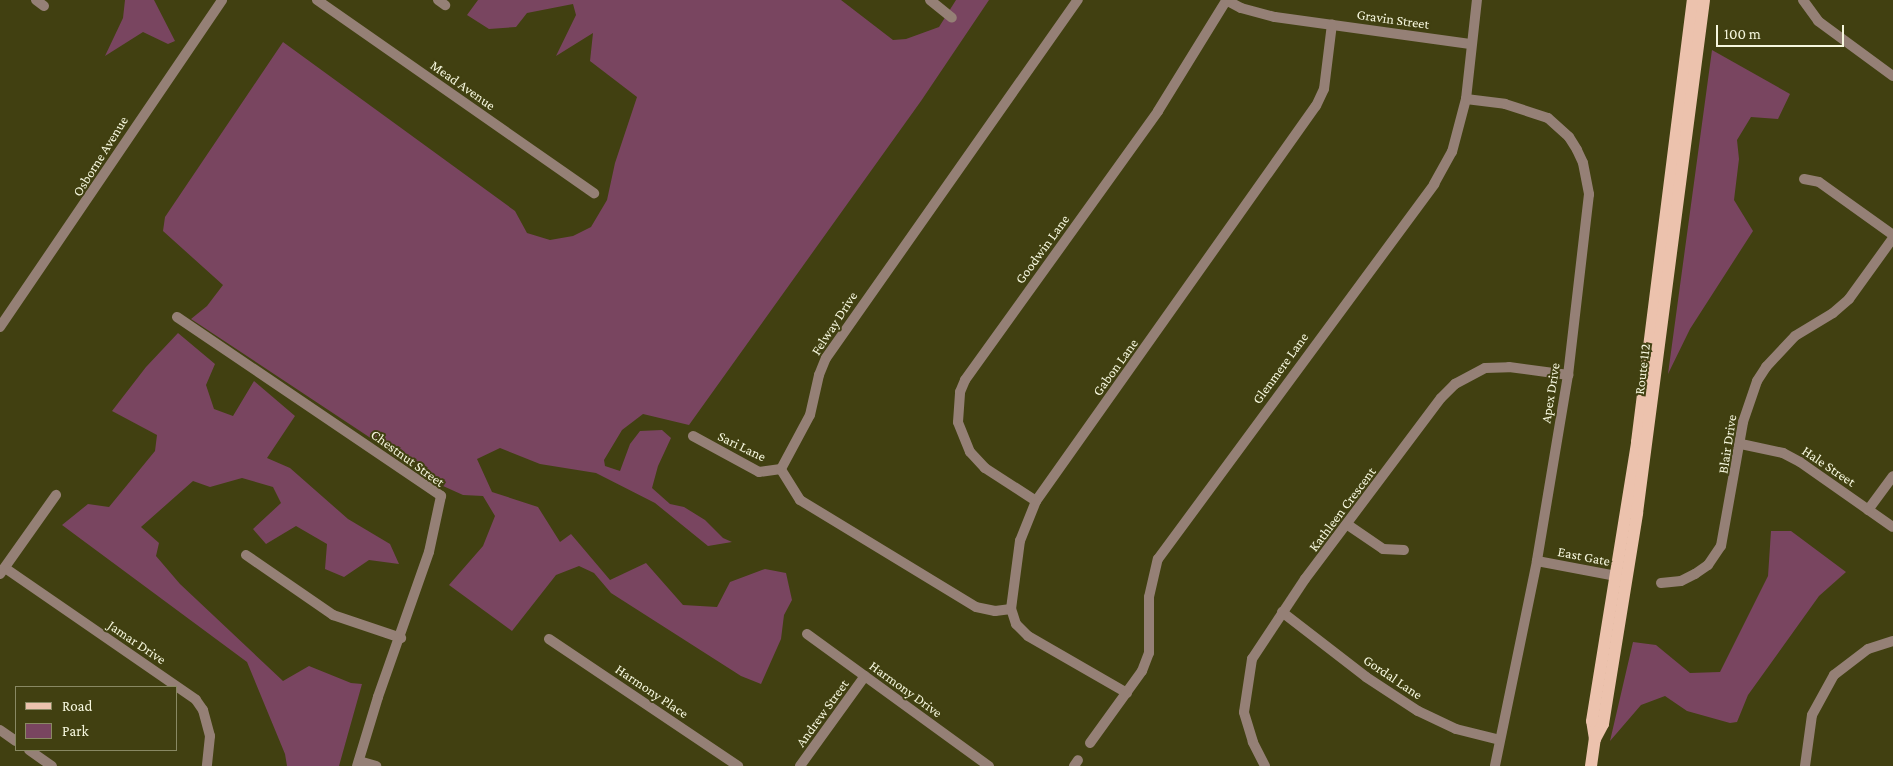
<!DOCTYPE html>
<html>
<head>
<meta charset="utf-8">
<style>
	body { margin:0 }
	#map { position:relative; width:1893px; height:766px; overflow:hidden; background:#414011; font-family:"Crimson Pro",serif }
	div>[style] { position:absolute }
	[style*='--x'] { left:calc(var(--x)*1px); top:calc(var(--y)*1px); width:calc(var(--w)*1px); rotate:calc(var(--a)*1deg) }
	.green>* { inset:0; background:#794560 }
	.minor>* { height:10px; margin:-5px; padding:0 5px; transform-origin:5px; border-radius:5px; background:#958076 }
	.major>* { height:12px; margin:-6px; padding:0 6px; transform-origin:6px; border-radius:6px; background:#ecc2ad }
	span { translate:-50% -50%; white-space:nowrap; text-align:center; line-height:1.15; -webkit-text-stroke:4px #414011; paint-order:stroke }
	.street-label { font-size:14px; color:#f6f7de }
	.legend { position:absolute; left:15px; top:686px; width:162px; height:65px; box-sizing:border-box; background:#414011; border:1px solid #898963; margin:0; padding:6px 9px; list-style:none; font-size:15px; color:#f6f7de }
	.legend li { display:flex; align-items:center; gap:10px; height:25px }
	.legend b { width:25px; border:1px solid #898963 }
	.scale { position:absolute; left:1716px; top:25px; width:128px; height:22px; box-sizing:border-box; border:2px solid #f6f7de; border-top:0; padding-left:6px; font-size:15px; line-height:18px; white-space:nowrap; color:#f6f7de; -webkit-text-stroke:4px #414011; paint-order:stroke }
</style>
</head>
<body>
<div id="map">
	<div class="green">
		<i style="clip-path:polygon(125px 0,154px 0,175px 41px,168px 44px,143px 32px,105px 56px,123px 18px)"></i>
		<i style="clip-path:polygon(478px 0,841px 0,893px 40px,906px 39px,939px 27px,956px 0,989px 0,921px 101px,689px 425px,643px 414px,622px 430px,604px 460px,605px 466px,620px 471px,630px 444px,640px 431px,662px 430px,671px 438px,658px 466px,652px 488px,670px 504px,684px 507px,705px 520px,723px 538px,732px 542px,708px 546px,655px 503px,596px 473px,540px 464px,500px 448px,477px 459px,492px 492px,538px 507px,560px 542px,571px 534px,610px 580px,646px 563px,683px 605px,717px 607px,730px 582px,765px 569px,786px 573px,792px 600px,784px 615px,781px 639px,761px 684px,741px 676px,611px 593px,594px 573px,579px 566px,556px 575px,512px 631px,449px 585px,483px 546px,495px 516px,483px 496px,463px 495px,443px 486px,191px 319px,207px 306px,223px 285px,163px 231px,165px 217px,283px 42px,515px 211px,527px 233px,550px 240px,573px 236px,591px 227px,607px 200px,615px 163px,637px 97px,590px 61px,593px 33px,556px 56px,576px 15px,573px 4px,527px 13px,516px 27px,489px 29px,467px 15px)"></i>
		<i style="clip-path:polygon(1712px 50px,1790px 94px,1778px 119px,1751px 117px,1737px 140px,1739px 159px,1734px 200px,1753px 231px,1690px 329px,1668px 374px)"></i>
		<i style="clip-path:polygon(178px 333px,215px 364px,206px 385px,214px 409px,233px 416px,254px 381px,295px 416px,267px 458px,290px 468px,348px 519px,390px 544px,399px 564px,369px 560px,344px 577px,325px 569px,327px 544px,296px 526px,266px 544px,253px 529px,281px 503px,273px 487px,242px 478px,210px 487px,193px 481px,141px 527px,159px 543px,156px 556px,180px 584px,283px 681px,309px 666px,351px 683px,362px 684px,339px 766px,287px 766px,285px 754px,247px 662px,62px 525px,88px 504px,109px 507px,155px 451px,157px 435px,112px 411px,146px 367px)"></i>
		<i style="clip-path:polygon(1771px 531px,1791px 531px,1846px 572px,1819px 596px,1748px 695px,1737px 722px,1730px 723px,1687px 711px,1665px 696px,1641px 705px,1610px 741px,1633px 642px,1656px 645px,1690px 673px,1720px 672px,1768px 576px)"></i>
	</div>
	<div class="minor">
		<i style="--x:36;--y:0;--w:10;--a:37"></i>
		<i style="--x:317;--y:0;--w:338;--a:34.9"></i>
		<i style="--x:438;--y:0;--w:9;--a:36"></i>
		<i style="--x:930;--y:0;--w:28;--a:39"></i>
		<i style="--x:1226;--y:0;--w:17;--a:28"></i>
		<i style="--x:1241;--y:8;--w:35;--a:15"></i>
		<i style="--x:1275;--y:17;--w:197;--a:7.9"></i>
		<i style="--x:1803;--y:0;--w:26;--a:54"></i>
		<i style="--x:1818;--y:21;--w:93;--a:36.3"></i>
		<i style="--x:1466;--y:99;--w:39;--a:7"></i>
		<i style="--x:1505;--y:104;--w:45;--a:18"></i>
		<i style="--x:1548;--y:118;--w:28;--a:42"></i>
		<i style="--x:1569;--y:137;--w:15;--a:58"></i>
		<i style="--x:1577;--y:150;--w:14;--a:65"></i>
		<i style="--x:1583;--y:163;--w:32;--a:79"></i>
		<i style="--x:1589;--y:194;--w:182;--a:96.6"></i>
		<i style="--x:1568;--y:375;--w:189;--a:99.5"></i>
		<i style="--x:1537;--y:561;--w:209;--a:101.6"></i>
		<i style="--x:1804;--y:179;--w:15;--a:11"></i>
		<i style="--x:1819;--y:182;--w:91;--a:35.6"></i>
		<i style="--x:177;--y:317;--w:319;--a:34.1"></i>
		<i style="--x:441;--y:496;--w:57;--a:102.1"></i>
		<i style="--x:429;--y:552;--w:154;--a:109.4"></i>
		<i style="--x:378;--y:697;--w:72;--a:106.9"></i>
		<i style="--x:0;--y:327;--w:395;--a:-55.8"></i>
		<i style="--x:693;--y:436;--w:75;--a:28.6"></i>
		<i style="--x:759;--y:472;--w:22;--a:-8"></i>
		<i style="--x:1741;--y:444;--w:43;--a:12.1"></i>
		<i style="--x:1783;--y:453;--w:19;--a:28"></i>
		<i style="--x:1800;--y:462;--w:113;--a:35"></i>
		<i style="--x:1036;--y:501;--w:61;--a:-147.1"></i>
		<i style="--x:985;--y:468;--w:22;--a:-133"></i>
		<i style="--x:970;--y:452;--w:32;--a:-112"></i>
		<i style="--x:958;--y:422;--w:30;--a:-86"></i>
		<i style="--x:960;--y:392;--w:13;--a:-67"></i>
		<i style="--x:965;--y:380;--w:331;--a:-54.3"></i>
		<i style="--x:1158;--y:111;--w:129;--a:-58.3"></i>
		<i style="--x:1868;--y:510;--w:42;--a:-53.7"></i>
		<i style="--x:1348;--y:525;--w:42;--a:34.4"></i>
		<i style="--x:1383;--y:549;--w:21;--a:3"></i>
		<i style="--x:246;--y:555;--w:106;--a:34.6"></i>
		<i style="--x:333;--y:615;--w:72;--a:18.7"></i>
		<i style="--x:1537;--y:561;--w:86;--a:10.7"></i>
		<i style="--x:5;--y:568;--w:232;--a:34.6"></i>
		<i style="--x:196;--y:700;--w:12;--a:55"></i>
		<i style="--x:203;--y:710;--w:27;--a:75"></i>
		<i style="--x:210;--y:736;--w:30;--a:96"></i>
		<i style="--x:0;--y:574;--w:97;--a:-54.7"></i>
		<i style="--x:1661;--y:583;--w:20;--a:-6"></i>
		<i style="--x:1681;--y:581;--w:16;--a:-27"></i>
		<i style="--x:1695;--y:574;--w:16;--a:-35"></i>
		<i style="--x:1708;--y:565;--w:23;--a:-56"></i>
		<i style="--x:1721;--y:546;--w:126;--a:-79.9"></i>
		<i style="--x:1743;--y:422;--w:43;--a:-71.1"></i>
		<i style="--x:1757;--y:381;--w:17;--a:-57"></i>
		<i style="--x:1766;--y:367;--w:42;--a:-46.9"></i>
		<i style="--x:1795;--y:336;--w:44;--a:-31.2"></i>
		<i style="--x:1833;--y:313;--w:21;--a:-41"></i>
		<i style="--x:1849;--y:299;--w:75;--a:-54.2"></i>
		<i style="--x:1011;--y:609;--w:16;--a:173"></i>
		<i style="--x:995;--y:611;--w:19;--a:-168"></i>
		<i style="--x:976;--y:607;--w:206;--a:-148.7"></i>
		<i style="--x:800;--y:500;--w:36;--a:-122"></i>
		<i style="--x:781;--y:469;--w:61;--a:-61.8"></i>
		<i style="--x:810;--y:415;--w:41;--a:-77.3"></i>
		<i style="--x:819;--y:375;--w:18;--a:-68"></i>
		<i style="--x:826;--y:358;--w:438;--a:-54.9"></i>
		<i style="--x:1282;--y:612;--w:106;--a:37.7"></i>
		<i style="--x:1366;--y:677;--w:62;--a:33.2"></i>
		<i style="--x:1418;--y:711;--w:42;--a:25.3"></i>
		<i style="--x:1456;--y:729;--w:45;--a:14"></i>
		<i style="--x:807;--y:634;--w:225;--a:36"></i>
		<i style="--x:549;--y:639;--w:228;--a:33.9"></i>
		<i style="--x:1127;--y:693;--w:114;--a:-150.1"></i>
		<i style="--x:1028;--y:636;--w:17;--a:-135"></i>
		<i style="--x:1016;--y:624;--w:16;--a:-108"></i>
		<i style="--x:1011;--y:609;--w:69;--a:-82.5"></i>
		<i style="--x:1020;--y:541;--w:43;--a:-68.2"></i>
		<i style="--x:1036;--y:501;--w:484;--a:-54.7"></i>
		<i style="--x:1316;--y:106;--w:19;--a:-65"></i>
		<i style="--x:1324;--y:89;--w:65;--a:-83"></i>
		<i style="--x:0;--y:730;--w:19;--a:35"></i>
		<i style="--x:1090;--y:743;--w:89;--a:-54.2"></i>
		<i style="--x:1142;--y:671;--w:19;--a:-69"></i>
		<i style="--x:1149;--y:653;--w:56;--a:-90"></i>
		<i style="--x:1149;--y:597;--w:39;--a:-77"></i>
		<i style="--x:1158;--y:559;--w:466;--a:-53.6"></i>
		<i style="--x:1434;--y:184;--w:37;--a:-61"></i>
		<i style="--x:1452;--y:152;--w:55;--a:-75.2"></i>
		<i style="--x:1466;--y:99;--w:100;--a:-83.7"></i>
		<i style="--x:29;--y:750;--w:28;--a:35"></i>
		<i style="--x:359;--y:761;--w:18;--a:16"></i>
		<i style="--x:800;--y:766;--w:111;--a:-54.2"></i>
		<i style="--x:1074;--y:766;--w:7;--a:-56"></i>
		<i style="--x:1265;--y:766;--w:27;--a:-117"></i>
		<i style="--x:1253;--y:742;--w:31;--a:-107"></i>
		<i style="--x:1244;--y:712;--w:54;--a:-81.4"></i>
		<i style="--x:1252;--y:659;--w:96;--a:-56.5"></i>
		<i style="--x:1305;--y:579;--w:226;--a:-53.1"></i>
		<i style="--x:1441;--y:398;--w:20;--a:-45"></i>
		<i style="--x:1455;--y:384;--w:34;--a:-28"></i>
		<i style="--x:1485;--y:368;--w:24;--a:-2"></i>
		<i style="--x:1509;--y:367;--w:60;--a:7.7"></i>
		<i style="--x:1805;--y:766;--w:51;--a:-82.2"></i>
		<i style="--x:1812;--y:715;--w:46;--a:-61.2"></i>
		<i style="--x:1834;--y:675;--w:43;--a:-37.4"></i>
		<i style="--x:1868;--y:649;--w:26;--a:-18"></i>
	</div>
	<div class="major">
		<i style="--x:1595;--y:739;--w:18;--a:-99"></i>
		<i style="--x:1592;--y:721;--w:283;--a:-80.8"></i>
		<i style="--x:1637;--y:442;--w:446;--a:-82.8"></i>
		<i style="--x:1591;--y:766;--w:27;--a:-82"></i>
		<i style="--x:1595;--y:739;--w:17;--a:-62"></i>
		<i style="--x:1603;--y:724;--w:214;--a:-80.8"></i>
		<i style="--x:1637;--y:513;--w:517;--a:-82.56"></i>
	</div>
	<div class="street-label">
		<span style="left:1393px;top:19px;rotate:8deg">Gravin Street</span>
		<span style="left:463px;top:85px;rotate:35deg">Mead Avenue</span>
		<span style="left:100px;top:156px;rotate:-58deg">Osborne Avenue</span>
		<span style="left:1042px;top:249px;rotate:-54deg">Goodwin Lane</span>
		<span style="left:834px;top:323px;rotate:-57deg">Felway Drive</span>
		<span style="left:1115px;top:367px;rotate:-54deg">Gabon Lane</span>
		<span style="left:1280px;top:368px;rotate:-54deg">Glenmere Lane</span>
		<span style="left:1642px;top:369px;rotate:-83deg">Route 112</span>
		<span style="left:1550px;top:393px;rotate:-81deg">Apex Drive</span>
		<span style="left:1727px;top:444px;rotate:-81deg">Blair Drive</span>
		<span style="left:742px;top:446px;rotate:26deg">Sari Lane</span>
		<span style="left:408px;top:458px;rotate:36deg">Chestnut Street</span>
		<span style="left:1829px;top:466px;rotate:34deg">Hale Street</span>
		<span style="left:1342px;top:509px;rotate:-53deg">Kathleen Crescent</span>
		<span style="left:1584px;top:556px;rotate:11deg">East Gate</span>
		<span style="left:137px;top:642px;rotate:34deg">Jamar Drive</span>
		<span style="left:1393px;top:677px;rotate:34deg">Gordal Lane</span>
		<span style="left:906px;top:689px;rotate:36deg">Harmony Drive</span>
		<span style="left:652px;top:691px;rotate:34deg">Harmony Place</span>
		<span style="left:822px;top:713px;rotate:-54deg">Andrew Street</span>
	</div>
	<ul class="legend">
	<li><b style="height:6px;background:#ecc2ad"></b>Road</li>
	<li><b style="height:14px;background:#794560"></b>Park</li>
	</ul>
	<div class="scale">100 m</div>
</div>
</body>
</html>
